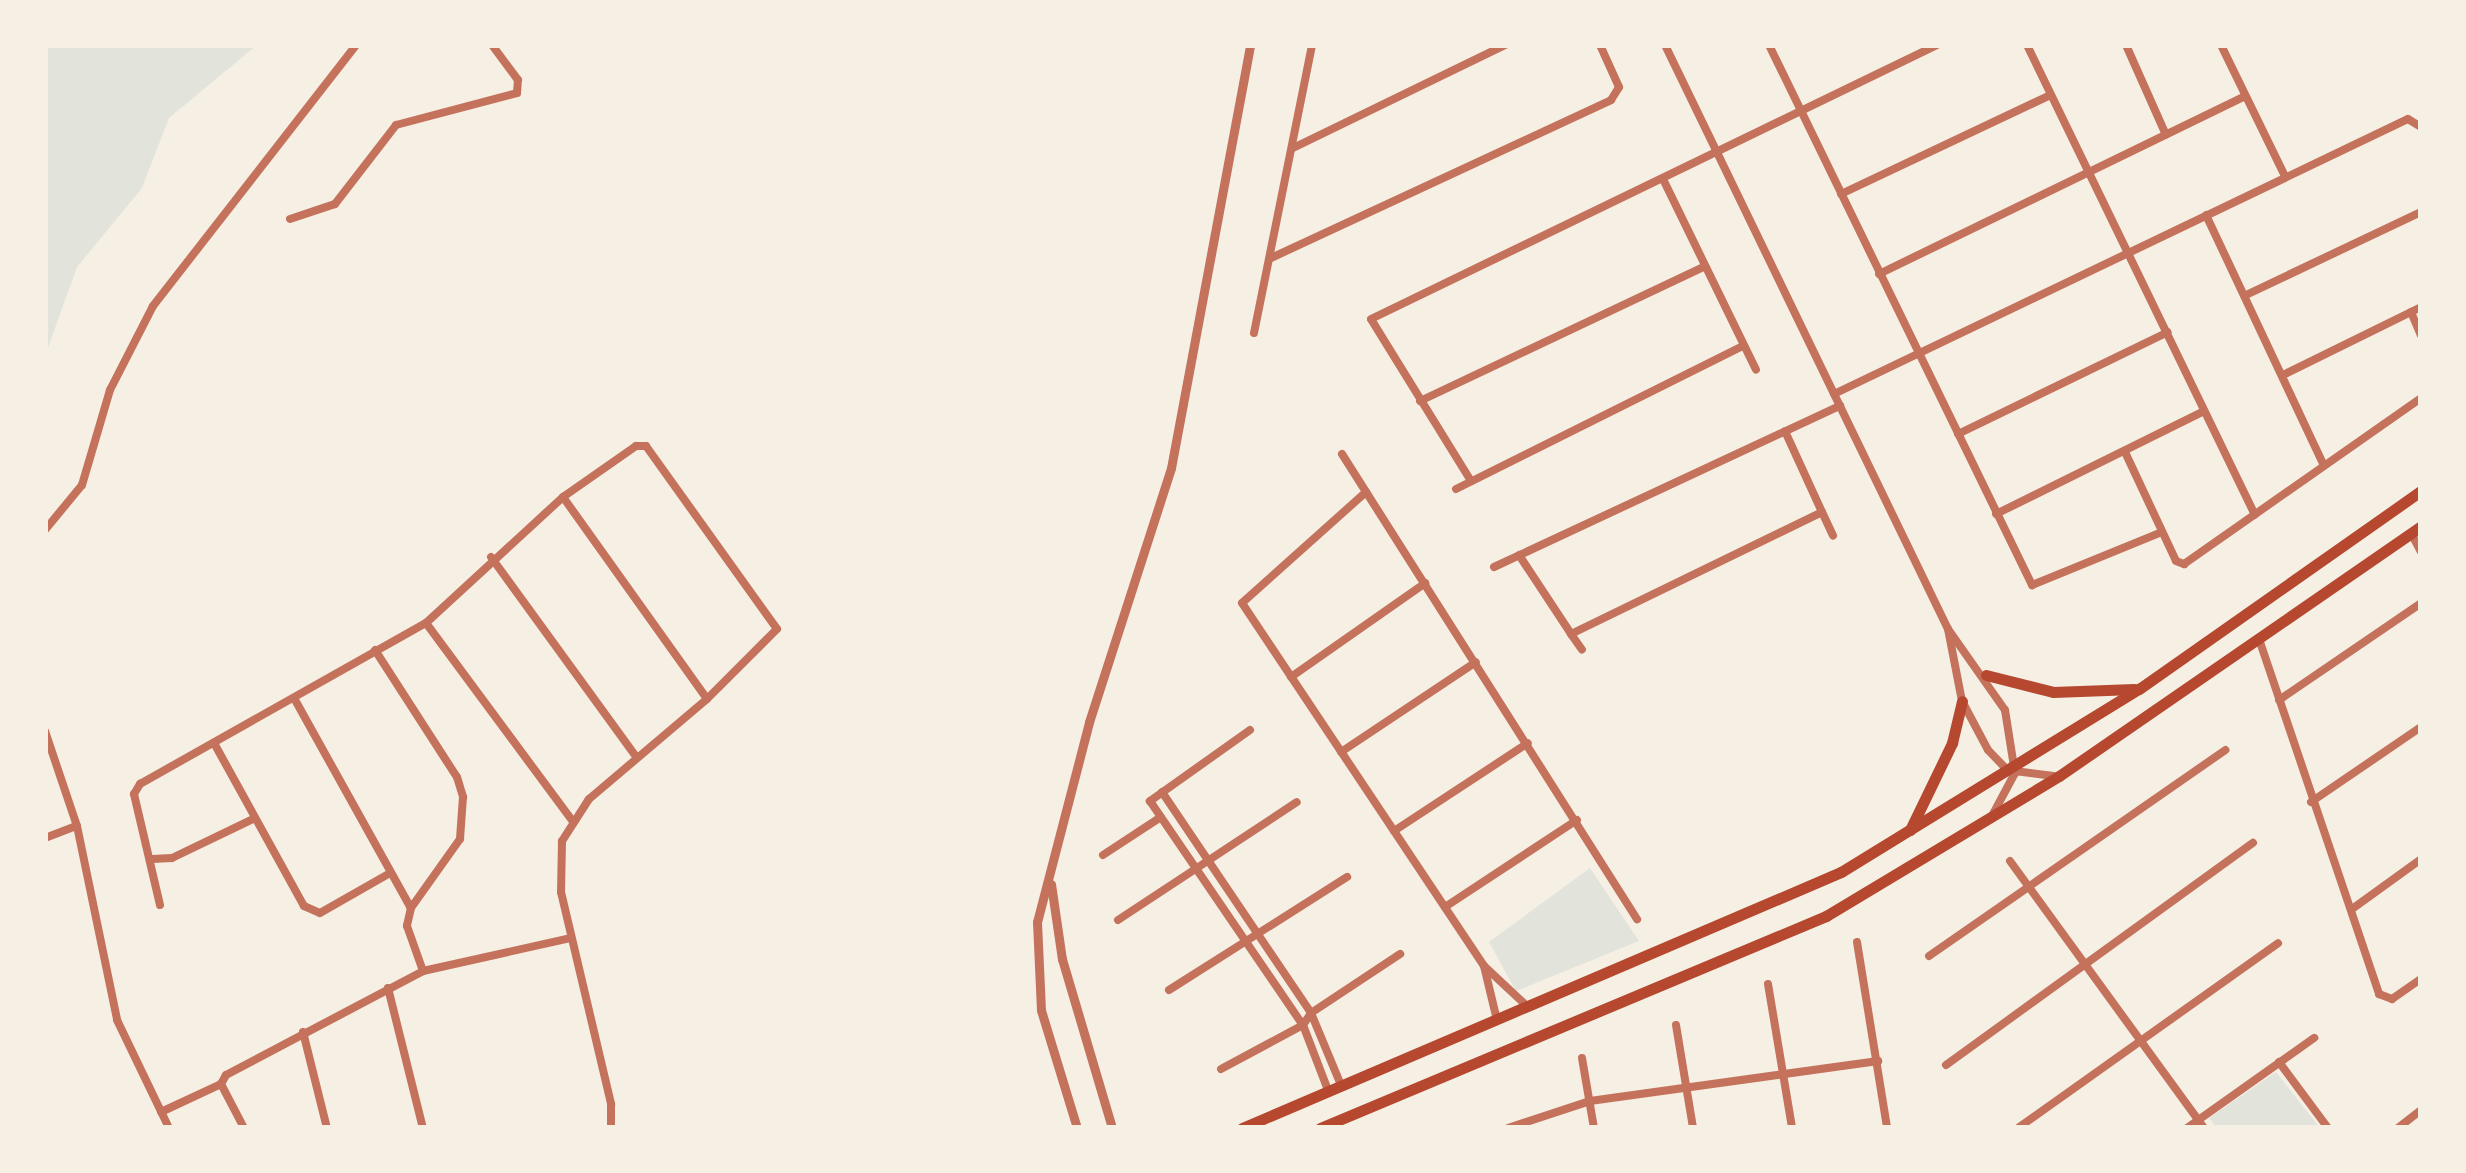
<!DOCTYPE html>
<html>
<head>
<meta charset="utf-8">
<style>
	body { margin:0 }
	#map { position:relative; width:2466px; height:1173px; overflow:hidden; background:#f6efe4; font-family:Raleway,sans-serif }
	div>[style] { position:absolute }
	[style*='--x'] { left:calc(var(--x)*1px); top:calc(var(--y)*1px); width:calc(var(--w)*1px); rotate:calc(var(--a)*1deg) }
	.green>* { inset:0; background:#e2e4dc }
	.minor>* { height:8px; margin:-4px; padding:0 4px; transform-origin:4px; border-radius:4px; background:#c5725c }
	.tertiary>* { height:9px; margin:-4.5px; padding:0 4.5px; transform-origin:4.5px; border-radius:4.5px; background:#c5725c }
	.primary>* { height:11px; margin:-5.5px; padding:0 5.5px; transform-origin:5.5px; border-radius:5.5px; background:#b5482f }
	span { translate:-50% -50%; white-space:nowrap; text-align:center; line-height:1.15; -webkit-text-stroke:9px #f6efe4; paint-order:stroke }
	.frame { position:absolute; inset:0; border:48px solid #f6efe4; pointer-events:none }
</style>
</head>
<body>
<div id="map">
	<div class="green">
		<i style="clip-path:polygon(45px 45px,257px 45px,169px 118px,142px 188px,77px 267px,45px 356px)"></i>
		<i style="clip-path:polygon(1590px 868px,1639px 941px,1516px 991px,1489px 942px)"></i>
		<i style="clip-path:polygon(2276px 1072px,2320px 1128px,2217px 1128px,2209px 1118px)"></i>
	</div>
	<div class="minor">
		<i style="--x:1665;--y:45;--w:649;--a:64.15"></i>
		<i style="--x:1948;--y:629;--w:99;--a:54.9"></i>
		<i style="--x:2005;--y:710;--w:64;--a:81"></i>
		<i style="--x:2015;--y:773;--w:47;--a:118.2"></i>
		<i style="--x:1769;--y:45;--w:601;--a:64.03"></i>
		<i style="--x:2032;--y:585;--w:140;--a:-22.2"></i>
		<i style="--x:2027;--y:45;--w:522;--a:64.12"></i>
		<i style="--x:2126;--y:45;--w:98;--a:66"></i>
		<i style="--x:2221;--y:45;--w:146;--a:64"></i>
		<i style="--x:1293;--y:148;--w:236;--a:-25.9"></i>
		<i style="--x:1663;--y:179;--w:212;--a:64"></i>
		<i style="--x:1841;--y:194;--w:231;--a:-25.3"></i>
		<i style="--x:2206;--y:215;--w:277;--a:64.8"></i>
		<i style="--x:290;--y:219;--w:47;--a:-18.4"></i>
		<i style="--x:335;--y:204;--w:100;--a:-52.3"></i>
		<i style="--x:396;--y:125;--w:125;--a:-14.8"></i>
		<i style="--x:517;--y:93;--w:13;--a:-86"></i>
		<i style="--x:518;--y:80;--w:44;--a:-126.6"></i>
		<i style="--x:1271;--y:258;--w:375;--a:-24.9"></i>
		<i style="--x:1611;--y:100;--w:15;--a:-58"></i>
		<i style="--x:1619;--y:87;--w:46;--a:-114.3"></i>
		<i style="--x:1879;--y:274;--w:407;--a:-25.9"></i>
		<i style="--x:2246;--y:295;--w:194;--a:-25.4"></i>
		<i style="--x:2411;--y:312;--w:25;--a:67"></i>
		<i style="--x:1254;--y:333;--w:294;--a:-78.6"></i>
		<i style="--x:2283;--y:375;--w:154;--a:-26.2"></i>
		<i style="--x:1834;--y:394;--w:636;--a:-25.6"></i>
		<i style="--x:2408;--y:119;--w:15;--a:32"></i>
		<i style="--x:1420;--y:401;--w:315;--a:-25.3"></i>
		<i style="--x:1958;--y:434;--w:233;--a:-25.9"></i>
		<i style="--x:2125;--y:452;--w:120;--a:64.9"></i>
		<i style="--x:2176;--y:561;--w:9;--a:21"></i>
		<i style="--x:2184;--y:564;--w:289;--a:-35"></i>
		<i style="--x:1342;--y:454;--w:551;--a:57.61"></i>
		<i style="--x:1471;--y:481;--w:190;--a:-121.7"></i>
		<i style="--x:1371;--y:319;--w:629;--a:-25.83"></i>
		<i style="--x:1456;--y:489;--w:321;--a:-26.5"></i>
		<i style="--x:1366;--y:492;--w:166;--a:138.2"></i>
		<i style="--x:1242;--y:603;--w:436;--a:56.3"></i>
		<i style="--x:1484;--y:966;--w:60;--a:43"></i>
		<i style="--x:563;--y:497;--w:248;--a:54.5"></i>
		<i style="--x:1822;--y:512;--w:26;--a:65"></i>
		<i style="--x:1996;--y:514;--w:232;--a:-26.3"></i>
		<i style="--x:45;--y:530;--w:58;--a:-50.6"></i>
		<i style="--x:82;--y:485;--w:99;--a:-73.6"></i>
		<i style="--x:110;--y:390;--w:94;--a:-62.9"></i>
		<i style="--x:153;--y:306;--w:331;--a:-52.1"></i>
		<i style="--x:2411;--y:533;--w:21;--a:62"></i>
		<i style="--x:1519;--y:555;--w:95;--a:56.6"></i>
		<i style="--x:1571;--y:634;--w:279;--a:-25.9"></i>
		<i style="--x:1822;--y:512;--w:89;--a:-114.6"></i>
		<i style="--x:491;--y:557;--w:248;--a:54"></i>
		<i style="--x:1494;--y:567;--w:382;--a:-25"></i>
		<i style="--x:426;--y:623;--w:245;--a:53.5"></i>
		<i style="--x:1948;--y:629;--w:73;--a:79"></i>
		<i style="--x:1962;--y:701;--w:55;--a:62"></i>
		<i style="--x:1988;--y:750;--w:28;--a:46"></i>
		<i style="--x:2007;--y:770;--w:47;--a:7.3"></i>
		<i style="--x:1571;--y:634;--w:19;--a:55"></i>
		<i style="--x:2259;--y:639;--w:375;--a:71.3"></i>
		<i style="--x:2379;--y:994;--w:14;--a:21"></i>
		<i style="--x:2392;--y:999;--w:35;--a:-35"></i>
		<i style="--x:375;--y:650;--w:151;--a:57.2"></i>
		<i style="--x:457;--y:777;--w:21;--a:73"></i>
		<i style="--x:463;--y:797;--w:42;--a:94.1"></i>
		<i style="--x:460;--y:839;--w:85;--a:125.4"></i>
		<i style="--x:411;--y:908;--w:18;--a:103"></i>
		<i style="--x:407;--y:926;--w:48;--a:70.4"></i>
		<i style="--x:1291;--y:677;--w:164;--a:-35"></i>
		<i style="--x:294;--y:698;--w:240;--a:60.9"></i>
		<i style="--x:2279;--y:700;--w:172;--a:-34.3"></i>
		<i style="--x:1250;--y:730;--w:123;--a:144.6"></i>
		<i style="--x:1150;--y:801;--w:271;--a:55.7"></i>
		<i style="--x:1303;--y:1025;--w:70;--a:69"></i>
		<i style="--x:45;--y:731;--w:100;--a:71.4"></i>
		<i style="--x:77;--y:826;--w:198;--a:78.3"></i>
		<i style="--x:117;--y:1020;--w:120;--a:64.3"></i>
		<i style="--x:214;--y:743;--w:186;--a:61.1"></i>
		<i style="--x:304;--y:906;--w:17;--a:24"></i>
		<i style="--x:320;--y:913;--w:81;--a:-29.7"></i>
		<i style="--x:1341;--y:752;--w:162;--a:-33.7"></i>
		<i style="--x:1162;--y:792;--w:267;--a:56"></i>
		<i style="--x:1311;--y:1013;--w:78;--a:67.4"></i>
		<i style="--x:2311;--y:802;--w:133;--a:-34.3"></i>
		<i style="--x:1394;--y:831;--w:160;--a:-33.3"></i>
		<i style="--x:45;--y:838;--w:34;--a:-21"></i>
		<i style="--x:1103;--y:855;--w:69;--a:-33.2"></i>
		<i style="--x:152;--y:859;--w:20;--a:-3"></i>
		<i style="--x:172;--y:858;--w:92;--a:-25.7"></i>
		<i style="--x:2010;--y:861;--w:330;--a:54"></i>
		<i style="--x:160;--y:905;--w:114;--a:-103.2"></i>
		<i style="--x:134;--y:794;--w:12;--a:-59"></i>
		<i style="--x:140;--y:784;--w:328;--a:-29.4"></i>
		<i style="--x:426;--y:623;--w:186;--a:-42.6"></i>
		<i style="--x:563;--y:497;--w:89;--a:-34.9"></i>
		<i style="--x:636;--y:446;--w:10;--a:0"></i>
		<i style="--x:646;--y:446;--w:225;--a:54.4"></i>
		<i style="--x:777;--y:629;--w:99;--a:135"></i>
		<i style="--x:707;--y:699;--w:155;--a:139.7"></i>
		<i style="--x:589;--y:799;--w:50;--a:122.7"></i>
		<i style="--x:562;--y:841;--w:51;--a:91.1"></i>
		<i style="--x:561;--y:892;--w:218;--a:76.7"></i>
		<i style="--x:611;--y:1104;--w:24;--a:90"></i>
		<i style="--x:1445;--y:907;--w:158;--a:-33.4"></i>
		<i style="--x:2352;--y:909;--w:85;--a:-35.9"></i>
		<i style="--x:1118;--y:920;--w:214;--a:-33.4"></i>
		<i style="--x:1857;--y:942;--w:188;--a:80.8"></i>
		<i style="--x:1929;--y:956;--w:361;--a:-34.8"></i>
		<i style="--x:1484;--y:966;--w:56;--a:76.5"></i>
		<i style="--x:1768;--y:984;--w:146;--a:80.5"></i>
		<i style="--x:388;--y:988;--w:144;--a:76"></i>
		<i style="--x:1169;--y:990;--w:211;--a:-32.4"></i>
		<i style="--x:1676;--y:1025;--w:104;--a:80.6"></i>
		<i style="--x:303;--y:1032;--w:99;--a:76"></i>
		<i style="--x:1582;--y:1058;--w:71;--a:80.3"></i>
		<i style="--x:2279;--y:1062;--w:82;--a:53.4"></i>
		<i style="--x:1946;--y:1065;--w:379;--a:-35.9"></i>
		<i style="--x:1221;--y:1069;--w:93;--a:-28.2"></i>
		<i style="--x:1303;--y:1025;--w:14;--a:-56"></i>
		<i style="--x:1311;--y:1013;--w:107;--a:-33.5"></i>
		<i style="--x:161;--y:1112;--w:66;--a:-25"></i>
		<i style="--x:244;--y:1128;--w:50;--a:-117.6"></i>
		<i style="--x:221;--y:1084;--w:10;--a:-61"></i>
		<i style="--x:226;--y:1075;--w:223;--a:-27.8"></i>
		<i style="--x:423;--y:971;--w:152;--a:-12.6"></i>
		<i style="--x:1508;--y:1128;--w:86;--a:-18.2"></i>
		<i style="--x:1590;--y:1101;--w:291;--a:-7.9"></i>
		<i style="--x:2018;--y:1128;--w:319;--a:-35.4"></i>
		<i style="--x:2187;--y:1128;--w:156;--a:-35.3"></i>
		<i style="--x:2398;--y:1128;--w:29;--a:-38"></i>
	</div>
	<div class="tertiary">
		<i style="--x:1051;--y:884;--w:76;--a:81.7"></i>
		<i style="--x:1062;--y:959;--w:176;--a:73.5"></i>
		<i style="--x:1077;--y:1128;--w:123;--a:-107"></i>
		<i style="--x:1041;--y:1010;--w:88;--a:-92.6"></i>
		<i style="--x:1037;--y:922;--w:207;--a:-75.4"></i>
		<i style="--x:1089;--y:722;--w:267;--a:-72.1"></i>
		<i style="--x:1171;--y:468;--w:430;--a:-79.4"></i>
	</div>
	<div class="primary">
		<i style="--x:1986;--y:675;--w:69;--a:14.2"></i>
		<i style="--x:2053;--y:692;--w:81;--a:-2.1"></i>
		<i style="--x:1910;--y:830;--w:97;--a:-64.2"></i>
		<i style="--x:1952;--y:743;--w:43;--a:-76.6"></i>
		<i style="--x:1242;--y:1128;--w:651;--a:-23.14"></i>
		<i style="--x:1841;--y:872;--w:350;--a:-31.6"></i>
		<i style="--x:2139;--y:689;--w:345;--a:-35.1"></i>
		<i style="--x:1320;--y:1128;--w:549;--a:-22.73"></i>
		<i style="--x:1826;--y:916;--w:272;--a:-31"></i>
		<i style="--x:2059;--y:776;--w:440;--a:-34.6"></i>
	</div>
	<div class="frame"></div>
</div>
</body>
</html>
